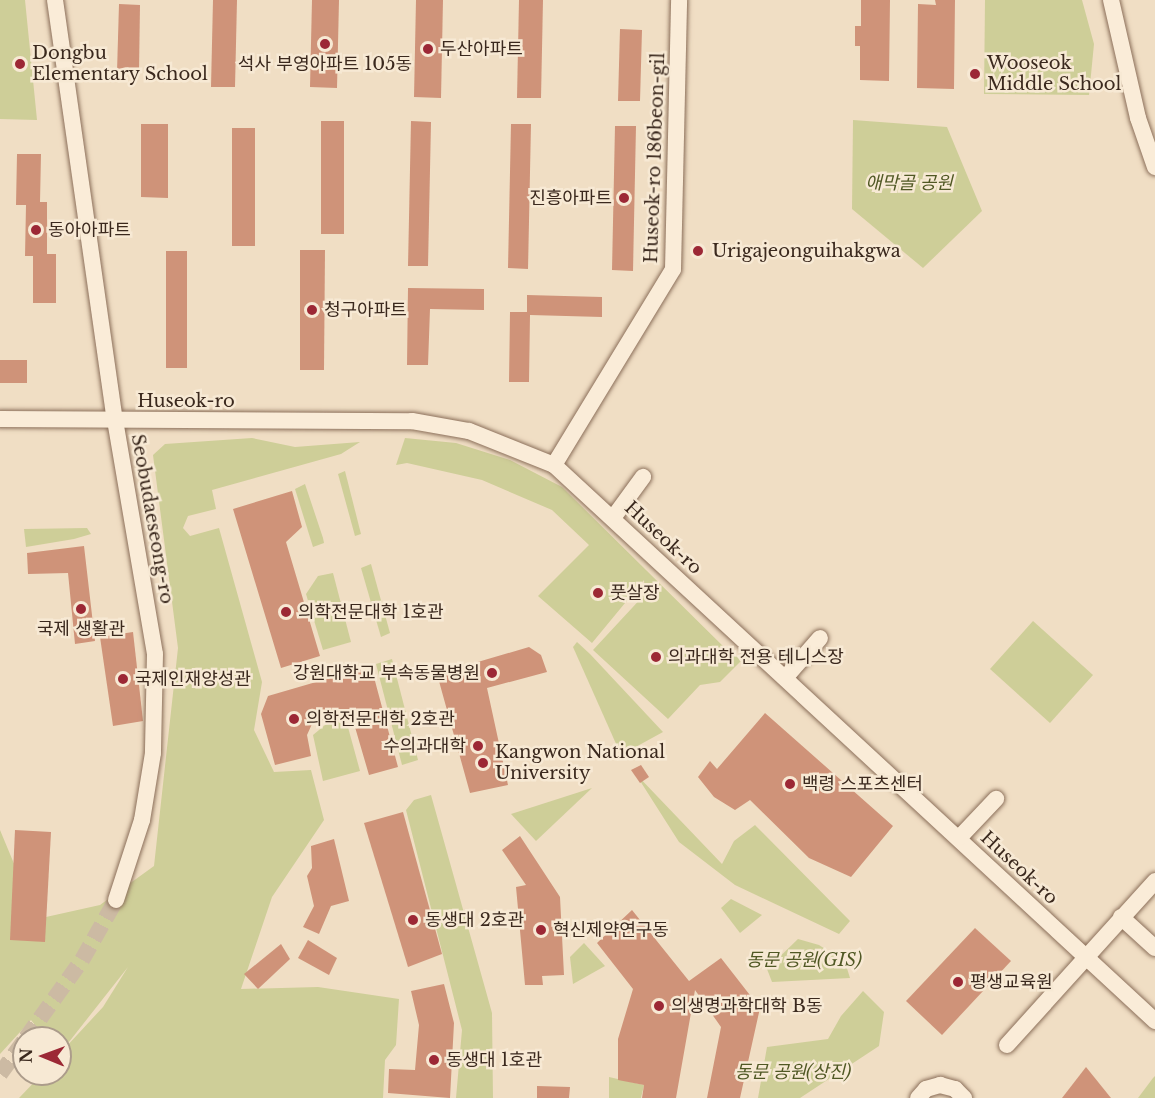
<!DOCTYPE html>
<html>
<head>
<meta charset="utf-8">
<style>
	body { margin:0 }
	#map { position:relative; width:1155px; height:1098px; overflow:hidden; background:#f0dec4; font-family:"Libre Baskerville","Noto Sans KR",serif }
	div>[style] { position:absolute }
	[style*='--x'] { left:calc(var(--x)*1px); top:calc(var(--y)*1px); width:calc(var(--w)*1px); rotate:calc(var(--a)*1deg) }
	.green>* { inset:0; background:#cece98 }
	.building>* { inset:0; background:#cf9379 }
	.minor-tunnel>* { height:16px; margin-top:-8px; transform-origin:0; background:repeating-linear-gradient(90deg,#ccbaa3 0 16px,transparent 0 24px) }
	.roads { filter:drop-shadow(0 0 2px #8b6f5a) drop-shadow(0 0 2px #8b6f5a) }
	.minor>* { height:16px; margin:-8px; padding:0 8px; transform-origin:8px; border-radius:8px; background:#faecd8 }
	.dots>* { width:16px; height:16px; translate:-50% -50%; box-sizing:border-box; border:3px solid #f7e9d4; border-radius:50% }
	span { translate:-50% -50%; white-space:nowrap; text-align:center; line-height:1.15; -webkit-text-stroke:5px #f7e9d4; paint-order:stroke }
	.poi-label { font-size:18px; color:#3b291e }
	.left { translate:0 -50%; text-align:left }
	.right { translate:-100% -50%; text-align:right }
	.street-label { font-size:18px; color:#3b291e }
	.park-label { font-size:18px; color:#505824; font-style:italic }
	.north { position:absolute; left:12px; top:1026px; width:60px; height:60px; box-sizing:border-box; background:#f7e9d4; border:2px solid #ac9c8b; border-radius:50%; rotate:271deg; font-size:16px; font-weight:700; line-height:24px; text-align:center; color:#3b291e }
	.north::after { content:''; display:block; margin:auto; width:21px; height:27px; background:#9c2835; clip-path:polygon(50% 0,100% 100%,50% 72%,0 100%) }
</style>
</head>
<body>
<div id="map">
	<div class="green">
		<i style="clip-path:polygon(0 0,25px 0,37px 120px,0 119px)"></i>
		<i style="clip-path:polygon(985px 0,1082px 0,1094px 44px,1089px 95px,984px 94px)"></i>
		<i style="clip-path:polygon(853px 120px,947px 127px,982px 211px,923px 268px,852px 209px)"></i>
		<i style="clip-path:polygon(evenodd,252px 438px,295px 447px,360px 442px,341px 454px,212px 490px,216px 509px,188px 516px,183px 528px,190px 536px,219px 528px,262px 682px,254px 730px,274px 772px,311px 770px,324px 820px,272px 897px,241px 989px,318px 987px,399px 999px,396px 1045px,385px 1060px,383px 1098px,19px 1098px,42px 1074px,60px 1074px,60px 1038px,45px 1038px,31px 1020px,0 1054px,0 830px,37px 919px,100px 905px,154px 866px,178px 648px,153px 455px,165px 444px,252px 438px,128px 967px,103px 1007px,65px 1048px,65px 1047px,128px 967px)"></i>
		<i style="clip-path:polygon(405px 438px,456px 443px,510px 460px,562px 487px,730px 653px,742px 660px,720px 682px,700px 685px,668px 719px,593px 650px,645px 594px,644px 580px,592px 643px,538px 596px,589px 545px,552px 510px,482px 480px,407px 463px,396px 465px)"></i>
		<i style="clip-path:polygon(345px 471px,361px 534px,355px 536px,338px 474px)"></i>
		<i style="clip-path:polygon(305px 484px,323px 538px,324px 543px,313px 547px,295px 489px)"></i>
		<i style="clip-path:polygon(87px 528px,91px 534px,74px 539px,26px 547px,24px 529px)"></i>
		<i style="clip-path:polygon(371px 564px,390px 633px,381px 637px,361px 568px)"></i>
		<i style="clip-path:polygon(333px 573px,351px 642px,323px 650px,306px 594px,318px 576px)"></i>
		<i style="clip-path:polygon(1033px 621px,1093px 675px,1050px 723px,990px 669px)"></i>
		<i style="clip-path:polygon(577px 642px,590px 654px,663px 732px,621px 755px,573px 647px)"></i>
		<i style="clip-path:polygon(392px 659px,418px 760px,402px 765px,376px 664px)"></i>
		<i style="clip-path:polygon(346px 720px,360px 771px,323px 781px,313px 735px,325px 725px)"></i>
		<i style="clip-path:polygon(635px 773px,722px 864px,734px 841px,755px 825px,850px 921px,839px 934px,735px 885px,679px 842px)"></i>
		<i style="clip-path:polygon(592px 788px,536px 841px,511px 814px)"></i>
		<i style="clip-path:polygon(431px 795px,492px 1013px,493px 1098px,456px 1098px,462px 1030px,406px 810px,414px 800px)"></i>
		<i style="clip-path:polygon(731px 899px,762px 915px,740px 933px,721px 908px)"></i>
		<i style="clip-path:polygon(798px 939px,819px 945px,845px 962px,850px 978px,772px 982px,767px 969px)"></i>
		<i style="clip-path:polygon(584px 943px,605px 966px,573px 984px,570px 957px)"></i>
		<i style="clip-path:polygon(863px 991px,884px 1012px,879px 1046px,800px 1098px,758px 1098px,767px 1047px,828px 1039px,841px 1016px)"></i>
		<i style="clip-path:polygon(1155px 1076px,1155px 1098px,1138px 1098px,1153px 1078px)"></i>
		<i style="clip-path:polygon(609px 1077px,644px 1085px,641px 1098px,609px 1098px)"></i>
	</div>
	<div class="building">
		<i style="clip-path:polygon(213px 0,237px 0,235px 87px,211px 87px)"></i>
		<i style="clip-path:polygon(312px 0,339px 0,337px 88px,310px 87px)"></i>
		<i style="clip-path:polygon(416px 0,443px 0,441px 98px,414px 97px)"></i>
		<i style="clip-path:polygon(519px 0,543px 0,541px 98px,517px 98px)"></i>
		<i style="clip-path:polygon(861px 0,890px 0,889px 81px,860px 80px,860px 46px,855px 46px,855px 26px,861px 26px)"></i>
		<i style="clip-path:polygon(935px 0,955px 0,954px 89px,917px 88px,918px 4px,936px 5px)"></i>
		<i style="clip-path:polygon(119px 4px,140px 5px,139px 72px,117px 72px)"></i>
		<i style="clip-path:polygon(620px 29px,642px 30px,640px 101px,618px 101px)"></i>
		<i style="clip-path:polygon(321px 121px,344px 121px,344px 234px,321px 234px)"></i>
		<i style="clip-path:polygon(411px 121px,431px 122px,428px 266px,408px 266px)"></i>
		<i style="clip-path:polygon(141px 124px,168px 124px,168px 198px,141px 197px)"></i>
		<i style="clip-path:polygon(511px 124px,531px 124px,528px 269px,508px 268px)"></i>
		<i style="clip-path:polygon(615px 126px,636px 126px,633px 271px,612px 270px)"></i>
		<i style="clip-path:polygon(232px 128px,255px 128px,255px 246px,232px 246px)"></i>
		<i style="clip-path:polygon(17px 154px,41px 154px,40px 202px,47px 202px,47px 254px,56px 254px,56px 303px,33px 303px,33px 256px,25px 256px,26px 205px,16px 205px)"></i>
		<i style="clip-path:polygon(300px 250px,325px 250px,324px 370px,300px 370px)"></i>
		<i style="clip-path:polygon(166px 251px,187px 251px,187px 368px,166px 368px)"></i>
		<i style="clip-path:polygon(408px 288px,484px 289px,484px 310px,430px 309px,428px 365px,407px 365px)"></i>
		<i style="clip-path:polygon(527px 295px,602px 297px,602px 317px,530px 315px,529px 382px,509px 382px,510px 312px,527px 312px)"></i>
		<i style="clip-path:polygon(0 360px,27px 360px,27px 383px,0 383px)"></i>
		<i style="clip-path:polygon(292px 491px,302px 527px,286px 542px,320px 656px,281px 668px,233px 509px)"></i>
		<i style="clip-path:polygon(84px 546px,95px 641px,75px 644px,68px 573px,28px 574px,27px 553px)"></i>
		<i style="clip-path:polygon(133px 632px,143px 721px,113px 726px,100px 637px)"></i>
		<i style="clip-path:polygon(529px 647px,541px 655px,547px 672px,487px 688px,508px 785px,470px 793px,437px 674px)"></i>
		<i style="clip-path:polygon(371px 666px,398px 767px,369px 775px,350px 710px,312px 724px,307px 735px,311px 756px,275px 765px,261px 714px,268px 696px)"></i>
		<i style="clip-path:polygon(765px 713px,893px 826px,851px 877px,809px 858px,750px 800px,735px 810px,714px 797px,698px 777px,710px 761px,717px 769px)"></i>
		<i style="clip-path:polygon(641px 765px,649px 777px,640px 783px,631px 770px)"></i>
		<i style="clip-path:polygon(403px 812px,442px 954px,408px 967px,364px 823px)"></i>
		<i style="clip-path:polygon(15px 830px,51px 832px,45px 942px,10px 940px)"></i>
		<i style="clip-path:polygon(520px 836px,560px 897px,564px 975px,542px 976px,543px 985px,525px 985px,516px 887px,526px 885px,502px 850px)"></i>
		<i style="clip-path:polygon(334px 839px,349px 901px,331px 906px,319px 934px,303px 927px,314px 906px,307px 876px,312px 868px,311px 846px)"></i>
		<i style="clip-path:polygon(632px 910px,689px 981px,721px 958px,760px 1008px,740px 1098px,707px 1098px,721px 1027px,695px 990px,676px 1098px,642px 1098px,644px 1085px,618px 1080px,618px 1039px,633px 989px,597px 943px)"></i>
		<i style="clip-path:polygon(975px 928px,1011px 961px,942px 1035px,906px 1001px)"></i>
		<i style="clip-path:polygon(308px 940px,337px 958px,329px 975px,298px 958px)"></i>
		<i style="clip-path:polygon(281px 944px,290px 959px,258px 989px,244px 974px)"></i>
		<i style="clip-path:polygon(444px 984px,454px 1023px,450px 1098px,388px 1093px,389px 1069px,415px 1070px,419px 1025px,411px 991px)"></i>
		<i style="clip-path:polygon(1086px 1067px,1111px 1098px,1062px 1098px)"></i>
		<i style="clip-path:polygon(537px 1086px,570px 1087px,569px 1098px,537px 1098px)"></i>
	</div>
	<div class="minor-tunnel">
		<i style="--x:26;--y:1038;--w:96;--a:-54.3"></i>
		<i style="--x:82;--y:960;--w:69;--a:-60.5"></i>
		<i style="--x:0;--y:1074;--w:41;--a:-54"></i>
	</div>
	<div class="roads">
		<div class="minor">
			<i style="--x:55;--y:0;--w:424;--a:81.9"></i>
			<i style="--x:115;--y:420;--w:237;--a:80.3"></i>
			<i style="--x:155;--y:654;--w:99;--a:91.2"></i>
			<i style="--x:153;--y:753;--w:68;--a:99.3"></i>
			<i style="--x:142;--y:820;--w:84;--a:108"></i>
			<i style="--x:1111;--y:0;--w:121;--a:77.1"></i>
			<i style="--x:1138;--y:118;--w:52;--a:70.9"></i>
			<i style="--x:0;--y:419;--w:412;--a:0.3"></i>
			<i style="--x:412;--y:421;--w:58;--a:10"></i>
			<i style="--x:469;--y:431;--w:92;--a:21.8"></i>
			<i style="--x:554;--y:465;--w:819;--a:42.77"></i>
			<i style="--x:554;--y:465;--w:229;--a:-58.7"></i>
			<i style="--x:673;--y:269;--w:269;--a:-88.7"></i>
			<i style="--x:613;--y:518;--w:51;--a:-53.8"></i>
			<i style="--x:785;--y:678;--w:53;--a:-48.8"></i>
			<i style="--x:959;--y:838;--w:54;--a:-46.5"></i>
			<i style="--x:1121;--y:917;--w:46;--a:42.4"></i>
			<i style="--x:1007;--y:1045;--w:221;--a:-47.9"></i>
			<i style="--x:918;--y:1098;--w:12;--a:-48"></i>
			<i style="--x:926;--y:1089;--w:15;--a:-16"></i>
			<i style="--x:940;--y:1085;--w:16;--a:15"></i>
			<i style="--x:955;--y:1089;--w:13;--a:45"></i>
		</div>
	</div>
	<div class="dots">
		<i style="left:325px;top:44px;background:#9c2835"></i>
		<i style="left:428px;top:49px;background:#9c2835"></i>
		<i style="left:20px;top:64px;background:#9c2835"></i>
		<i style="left:975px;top:74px;background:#9c2835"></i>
		<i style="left:624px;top:198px;background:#9c2835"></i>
		<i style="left:36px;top:230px;background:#9c2835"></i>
		<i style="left:698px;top:251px;background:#9c2835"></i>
		<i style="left:312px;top:310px;background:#9c2835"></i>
		<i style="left:598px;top:593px;background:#9c2835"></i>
		<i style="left:81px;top:609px;background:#9c2835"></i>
		<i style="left:286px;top:612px;background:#9c2835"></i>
		<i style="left:656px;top:657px;background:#9c2835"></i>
		<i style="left:492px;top:673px;background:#9c2835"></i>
		<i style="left:123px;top:679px;background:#9c2835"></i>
		<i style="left:294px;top:719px;background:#9c2835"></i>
		<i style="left:478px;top:746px;background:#9c2835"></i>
		<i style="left:483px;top:763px;background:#9c2835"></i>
		<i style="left:790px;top:784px;background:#9c2835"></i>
		<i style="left:413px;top:920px;background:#9c2835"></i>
		<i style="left:541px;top:930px;background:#9c2835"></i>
		<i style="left:958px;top:982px;background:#9c2835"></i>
		<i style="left:659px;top:1006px;background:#9c2835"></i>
		<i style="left:434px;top:1060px;background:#9c2835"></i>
	</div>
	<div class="poi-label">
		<span class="left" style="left:440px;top:49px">두산아파트</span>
		<span class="left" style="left:32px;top:64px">Dongbu<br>Elementary School</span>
		<span style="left:325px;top:64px">석사 부영아파트 105동</span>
		<span class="left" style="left:987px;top:74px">Wooseok<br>Middle School</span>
		<span class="right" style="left:612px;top:198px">진흥아파트</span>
		<span class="left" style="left:48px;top:230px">동아아파트</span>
		<span class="left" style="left:712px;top:251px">Urigajeonguihakgwa</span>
		<span class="left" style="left:324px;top:310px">청구아파트</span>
		<span class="left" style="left:610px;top:593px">풋살장</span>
		<span class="left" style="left:298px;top:612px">의학전문대학 1호관</span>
		<span style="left:81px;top:629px">국제 생활관</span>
		<span class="left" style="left:668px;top:657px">의과대학 전용 테니스장</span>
		<span class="right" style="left:480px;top:673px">강원대학교 부속동물병원</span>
		<span class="left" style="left:135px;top:679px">국제인재양성관</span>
		<span class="left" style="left:306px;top:719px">의학전문대학 2호관</span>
		<span class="right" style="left:466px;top:746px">수의과대학</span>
		<span class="left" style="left:495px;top:763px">Kangwon National<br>University</span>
		<span class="left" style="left:802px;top:784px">백령 스포츠센터</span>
		<span class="left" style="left:425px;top:920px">동생대 2호관</span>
		<span class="left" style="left:553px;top:930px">혁신제약연구동</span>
		<span class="left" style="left:970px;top:982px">평생교육원</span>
		<span class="left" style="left:671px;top:1006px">의생명과학대학 B동</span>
		<span class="left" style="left:446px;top:1060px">동생대 1호관</span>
	</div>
	<div class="street-label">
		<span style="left:655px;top:158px;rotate:-88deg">Huseok-ro 186beon-gil</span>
		<span style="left:186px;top:401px">Huseok-ro</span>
		<span style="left:152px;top:519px;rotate:80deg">Seobudaeseong-ro</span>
		<span style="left:663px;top:538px;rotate:43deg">Huseok-ro</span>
		<span style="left:1019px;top:868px;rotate:43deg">Huseok-ro</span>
	</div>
	<div class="park-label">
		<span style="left:909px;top:183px">애막골 공원</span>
		<span style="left:804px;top:960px">동문 공원(GIS)</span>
		<span style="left:793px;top:1072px">동문 공원(상진)</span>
	</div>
	<div class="north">N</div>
</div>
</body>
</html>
